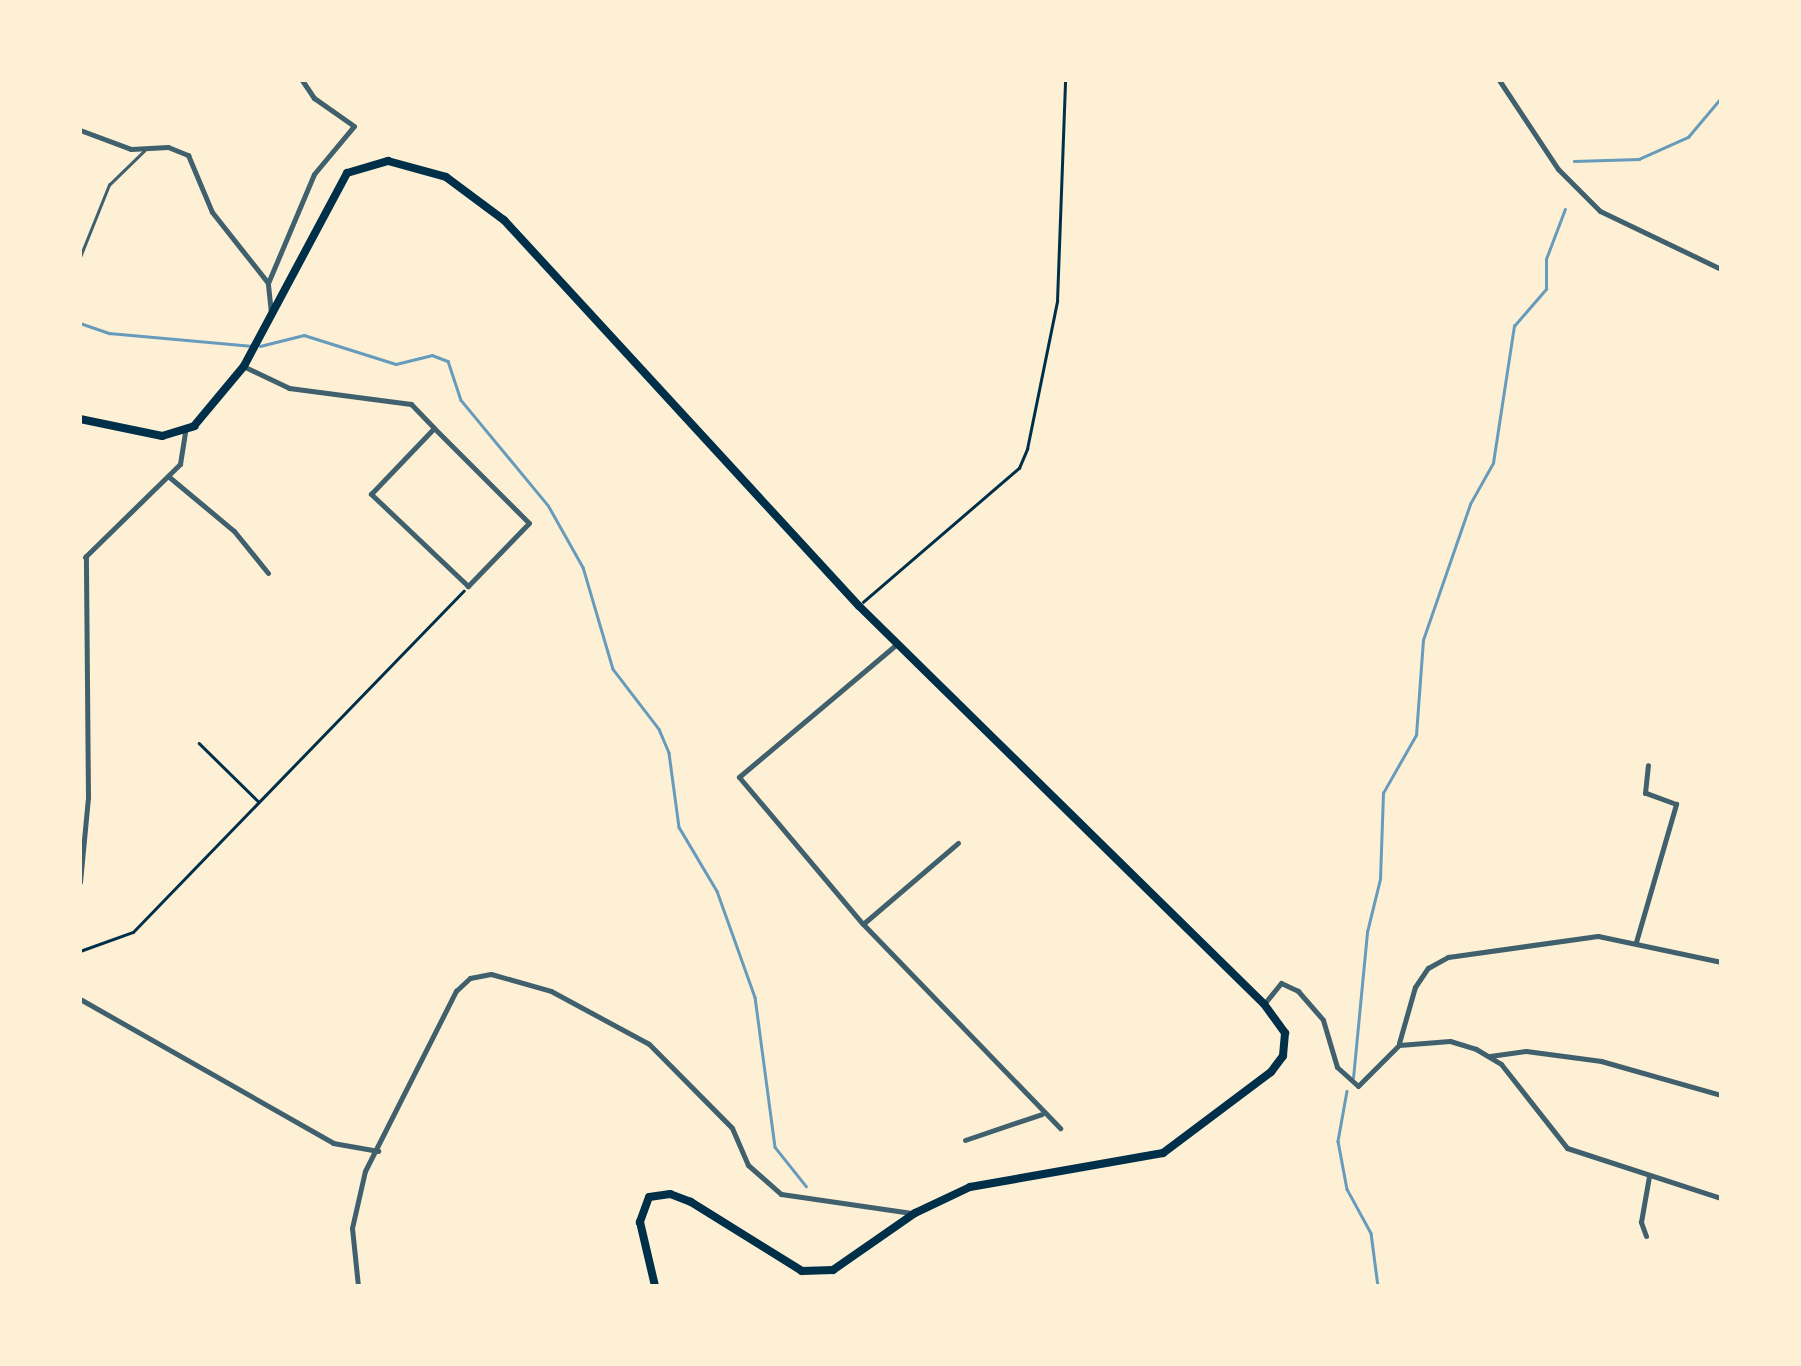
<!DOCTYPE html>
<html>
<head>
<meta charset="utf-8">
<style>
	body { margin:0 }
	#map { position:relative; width:1801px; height:1366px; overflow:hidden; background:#fdf0d5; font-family:"Source Sans 3",sans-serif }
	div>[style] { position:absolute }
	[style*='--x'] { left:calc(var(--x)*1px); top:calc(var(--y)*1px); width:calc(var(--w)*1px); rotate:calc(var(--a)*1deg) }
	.stream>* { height:2.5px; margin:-1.25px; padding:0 1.25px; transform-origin:1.25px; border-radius:1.25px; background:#669bbc }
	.path>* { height:2.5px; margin:-1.25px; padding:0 1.25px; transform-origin:1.25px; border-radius:1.25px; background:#003049 }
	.service>* { height:2.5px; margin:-1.25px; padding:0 1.25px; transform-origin:1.25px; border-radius:1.25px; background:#3f606c }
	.minor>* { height:5px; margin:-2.5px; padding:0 2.5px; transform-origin:2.5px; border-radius:2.5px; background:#3f606c }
	.secondary>* { height:8px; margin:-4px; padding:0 4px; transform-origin:4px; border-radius:4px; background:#003049 }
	span { translate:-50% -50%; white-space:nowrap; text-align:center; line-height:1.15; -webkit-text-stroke:8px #fdf0d5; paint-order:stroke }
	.frame { position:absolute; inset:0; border:82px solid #fdf0d5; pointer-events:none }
</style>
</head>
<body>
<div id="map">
	<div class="stream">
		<i style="--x:1574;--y:161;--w:65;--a:-1.8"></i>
		<i style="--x:1639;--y:159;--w:54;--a:-24.2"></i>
		<i style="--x:1688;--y:137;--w:51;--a:-49.8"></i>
		<i style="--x:80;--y:323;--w:31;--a:19"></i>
		<i style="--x:109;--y:333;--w:144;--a:5.2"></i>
		<i style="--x:260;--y:346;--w:45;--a:-14"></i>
		<i style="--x:304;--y:335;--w:96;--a:17.5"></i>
		<i style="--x:396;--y:364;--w:37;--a:-14"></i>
		<i style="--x:432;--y:355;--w:17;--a:21"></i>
		<i style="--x:448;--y:361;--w:41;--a:71.6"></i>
		<i style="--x:461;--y:400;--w:136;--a:50.4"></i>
		<i style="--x:548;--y:505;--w:71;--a:60.6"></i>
		<i style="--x:583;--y:567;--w:106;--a:73.6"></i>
		<i style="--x:613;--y:669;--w:76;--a:52.5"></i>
		<i style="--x:659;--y:729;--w:26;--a:67"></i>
		<i style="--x:669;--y:753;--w:75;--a:82.3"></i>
		<i style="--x:679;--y:827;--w:74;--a:59.3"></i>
		<i style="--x:717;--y:891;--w:113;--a:70.3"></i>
		<i style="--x:755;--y:997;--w:151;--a:82.4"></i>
		<i style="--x:775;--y:1147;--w:50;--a:51.5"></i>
		<i style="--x:1353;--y:1078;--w:147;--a:-84.5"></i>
		<i style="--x:1367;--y:932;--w:55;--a:-76.2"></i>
		<i style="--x:1380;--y:879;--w:86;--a:-88"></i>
		<i style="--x:1383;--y:793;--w:67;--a:-60.4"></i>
		<i style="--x:1416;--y:735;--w:95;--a:-85.8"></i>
		<i style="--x:1423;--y:640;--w:144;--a:-70.9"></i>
		<i style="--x:1470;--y:504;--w:47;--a:-60.7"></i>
		<i style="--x:1493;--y:463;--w:139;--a:-81.3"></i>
		<i style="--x:1514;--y:326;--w:49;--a:-49.1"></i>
		<i style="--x:1546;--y:289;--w:30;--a:-90"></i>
		<i style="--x:1546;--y:259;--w:53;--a:-69.2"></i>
		<i style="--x:1347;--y:1091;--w:51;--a:100.2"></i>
		<i style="--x:1338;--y:1141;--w:49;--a:79.4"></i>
		<i style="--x:1347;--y:1189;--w:50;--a:61.4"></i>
		<i style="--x:1371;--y:1233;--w:53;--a:82.5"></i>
	</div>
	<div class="path">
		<i style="--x:863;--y:602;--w:206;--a:-40.7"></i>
		<i style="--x:1019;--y:468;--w:21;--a:-67"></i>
		<i style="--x:1027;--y:449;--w:151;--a:-78.5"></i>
		<i style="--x:1057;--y:301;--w:221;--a:-87.9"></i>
		<i style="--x:199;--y:743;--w:83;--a:44.5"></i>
		<i style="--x:80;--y:951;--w:56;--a:-19.7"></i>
		<i style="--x:133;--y:932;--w:475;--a:-45.9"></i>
	</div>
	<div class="service">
		<i style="--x:80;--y:257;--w:78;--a:-68.1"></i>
		<i style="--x:109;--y:185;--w:49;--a:-44.2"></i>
	</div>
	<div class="minor">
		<i style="--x:1499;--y:80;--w:107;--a:56.5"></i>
		<i style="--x:1558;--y:169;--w:59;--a:45"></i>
		<i style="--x:1600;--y:211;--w:134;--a:25.6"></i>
		<i style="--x:80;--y:130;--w:54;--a:20.4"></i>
		<i style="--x:131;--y:149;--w:37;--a:-3"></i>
		<i style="--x:168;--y:147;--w:22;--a:22"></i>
		<i style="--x:188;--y:155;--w:62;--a:67.2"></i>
		<i style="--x:212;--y:212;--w:90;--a:51.7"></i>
		<i style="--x:271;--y:313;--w:30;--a:-96"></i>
		<i style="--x:268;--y:283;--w:118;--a:-67.1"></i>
		<i style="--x:314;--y:174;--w:62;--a:-50.2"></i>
		<i style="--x:354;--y:126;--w:49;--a:-145"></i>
		<i style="--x:314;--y:98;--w:22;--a:-124"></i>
		<i style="--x:245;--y:367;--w:49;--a:25.5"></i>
		<i style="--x:289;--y:388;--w:123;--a:7.5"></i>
		<i style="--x:411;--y:404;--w:33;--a:46"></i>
		<i style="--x:434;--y:428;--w:134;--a:45"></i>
		<i style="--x:529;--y:523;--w:88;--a:134.1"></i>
		<i style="--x:468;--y:586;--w:134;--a:-136.5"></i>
		<i style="--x:371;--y:494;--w:91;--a:-46.3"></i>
		<i style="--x:168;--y:476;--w:86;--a:39.8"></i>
		<i style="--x:234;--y:531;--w:54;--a:51"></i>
		<i style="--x:85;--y:557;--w:133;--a:-44.4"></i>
		<i style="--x:180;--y:464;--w:33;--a:-81"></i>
		<i style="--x:898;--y:643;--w:208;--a:139.9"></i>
		<i style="--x:739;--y:777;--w:192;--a:49.9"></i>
		<i style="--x:863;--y:924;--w:125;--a:-40.5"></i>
		<i style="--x:80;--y:882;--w:84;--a:-84.6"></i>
		<i style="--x:88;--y:798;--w:242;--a:-90.5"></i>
		<i style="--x:863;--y:924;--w:284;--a:46"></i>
		<i style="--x:1636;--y:942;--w:144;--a:-73.8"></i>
		<i style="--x:1676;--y:804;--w:33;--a:-160"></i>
		<i style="--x:1645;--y:793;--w:28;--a:-84"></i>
		<i style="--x:80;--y:999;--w:291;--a:29.6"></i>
		<i style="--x:333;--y:1143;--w:46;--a:10.1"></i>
		<i style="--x:1264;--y:1004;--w:27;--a:-51"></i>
		<i style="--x:1281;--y:983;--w:19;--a:25"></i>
		<i style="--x:1298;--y:991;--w:38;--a:49"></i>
		<i style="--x:1323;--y:1020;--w:49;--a:73.4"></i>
		<i style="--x:1337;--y:1067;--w:28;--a:42"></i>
		<i style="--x:1358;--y:1086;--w:58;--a:-45"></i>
		<i style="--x:1399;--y:1045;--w:51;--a:-4.5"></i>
		<i style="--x:1450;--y:1041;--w:27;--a:17"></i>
		<i style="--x:1476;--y:1049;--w:29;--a:31"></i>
		<i style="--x:1501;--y:1064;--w:107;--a:51.8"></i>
		<i style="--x:1567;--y:1148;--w:162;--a:18"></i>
		<i style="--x:1399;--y:1043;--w:58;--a:-74.1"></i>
		<i style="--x:1415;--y:987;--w:23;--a:-56"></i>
		<i style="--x:1428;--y:968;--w:23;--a:-29"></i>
		<i style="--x:1448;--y:957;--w:151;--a:-8"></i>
		<i style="--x:1598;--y:936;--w:126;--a:11.9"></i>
		<i style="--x:1490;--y:1056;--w:36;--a:-8"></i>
		<i style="--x:1526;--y:1051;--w:76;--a:7.6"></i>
		<i style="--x:1601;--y:1061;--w:125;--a:15.8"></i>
		<i style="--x:965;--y:1140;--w:81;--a:-18.7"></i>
		<i style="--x:1646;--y:1236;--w:15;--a:-110"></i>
		<i style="--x:1641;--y:1222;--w:47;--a:-80.1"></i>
		<i style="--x:358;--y:1286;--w:58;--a:-95.9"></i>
		<i style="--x:352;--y:1228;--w:58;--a:-77.2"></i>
		<i style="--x:365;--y:1171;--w:202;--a:-63.2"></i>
		<i style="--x:456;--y:991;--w:19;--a:-43"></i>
		<i style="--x:470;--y:978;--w:21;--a:-11"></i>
		<i style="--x:491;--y:974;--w:62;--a:15.8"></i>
		<i style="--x:551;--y:991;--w:111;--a:28.4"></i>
		<i style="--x:649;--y:1044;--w:118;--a:45.3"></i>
		<i style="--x:732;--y:1128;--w:40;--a:66.6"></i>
		<i style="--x:748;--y:1165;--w:44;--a:41.3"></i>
		<i style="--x:781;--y:1194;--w:132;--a:8.3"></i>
	</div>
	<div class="secondary">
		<i style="--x:80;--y:419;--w:84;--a:11.7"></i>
		<i style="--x:162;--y:436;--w:34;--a:-17"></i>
		<i style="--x:194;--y:426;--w:78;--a:-50.2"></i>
		<i style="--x:244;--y:366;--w:219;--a:-61.9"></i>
		<i style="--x:347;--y:173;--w:43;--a:-16.3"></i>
		<i style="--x:388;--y:161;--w:60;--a:15.4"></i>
		<i style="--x:446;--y:177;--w:72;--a:36.6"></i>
		<i style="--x:504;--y:220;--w:524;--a:47.4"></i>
		<i style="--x:859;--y:606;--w:568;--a:44.5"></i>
		<i style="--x:1264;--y:1004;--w:36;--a:54"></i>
		<i style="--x:1285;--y:1033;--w:23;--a:95"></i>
		<i style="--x:1283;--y:1056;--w:20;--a:127"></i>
		<i style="--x:1271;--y:1072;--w:135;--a:143.1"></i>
		<i style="--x:1163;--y:1153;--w:196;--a:170"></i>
		<i style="--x:970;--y:1187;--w:61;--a:154.7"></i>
		<i style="--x:915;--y:1213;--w:100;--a:145.2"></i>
		<i style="--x:833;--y:1270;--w:31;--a:178"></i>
		<i style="--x:802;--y:1271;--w:131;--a:-148.1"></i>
		<i style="--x:691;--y:1202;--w:22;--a:-159"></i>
		<i style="--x:670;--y:1194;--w:21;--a:172"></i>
		<i style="--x:649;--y:1197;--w:27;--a:110"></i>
		<i style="--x:640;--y:1222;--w:66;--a:76.8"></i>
	</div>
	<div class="frame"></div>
</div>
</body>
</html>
